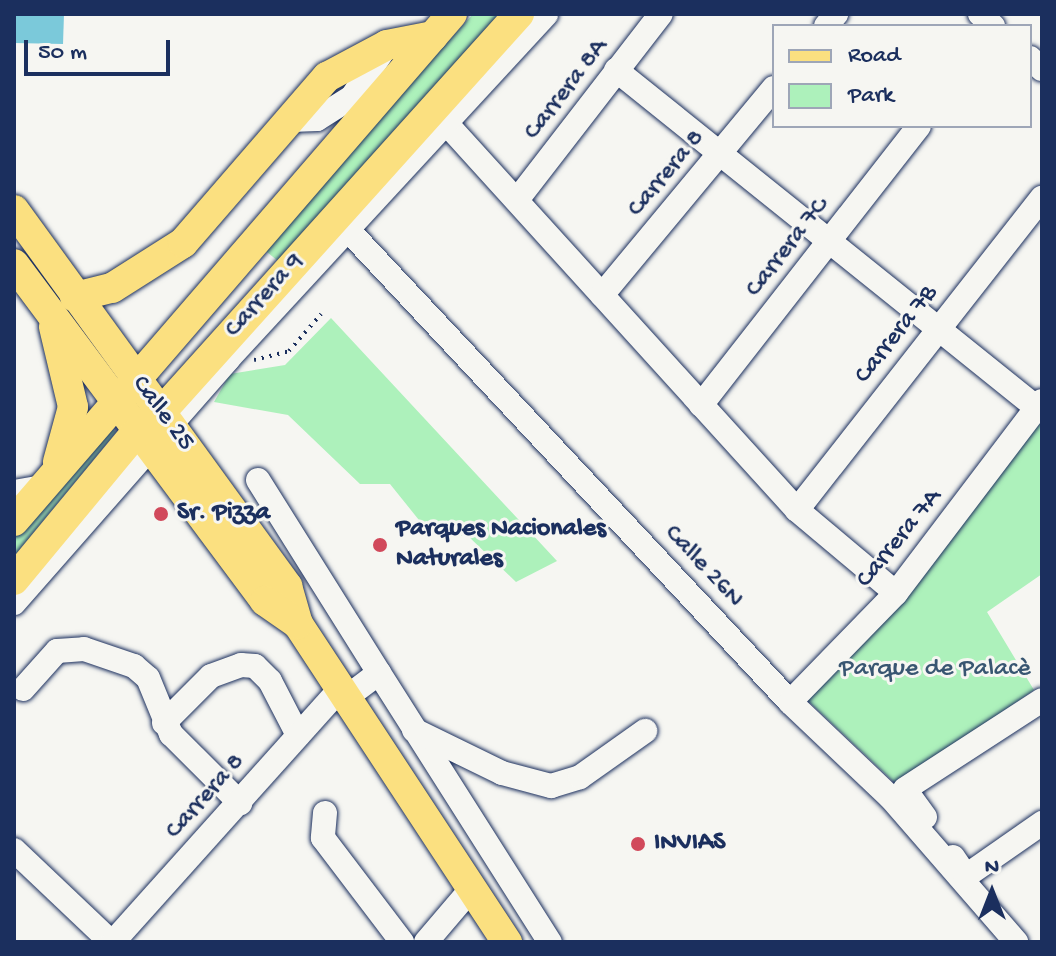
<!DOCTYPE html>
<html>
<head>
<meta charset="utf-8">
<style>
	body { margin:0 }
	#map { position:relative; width:1056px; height:956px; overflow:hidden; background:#f6f6f2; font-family:"Gochi Hand",sans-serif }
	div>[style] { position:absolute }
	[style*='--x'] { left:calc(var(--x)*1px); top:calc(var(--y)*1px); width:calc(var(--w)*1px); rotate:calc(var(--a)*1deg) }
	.green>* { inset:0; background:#adf1bb }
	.water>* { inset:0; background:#7bc9da }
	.path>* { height:4px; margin-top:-2px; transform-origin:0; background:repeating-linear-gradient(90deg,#1b2f5e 0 2px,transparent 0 8px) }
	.roads { filter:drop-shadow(0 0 2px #1b2f5e) drop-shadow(0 0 2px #1b2f5e) }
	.minor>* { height:24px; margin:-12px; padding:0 12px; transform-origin:12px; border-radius:12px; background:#f6f6f2 }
	.major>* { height:30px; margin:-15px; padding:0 15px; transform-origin:15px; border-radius:15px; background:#fbe080 }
	.dots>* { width:22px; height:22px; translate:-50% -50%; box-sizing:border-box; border:4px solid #f6f6f2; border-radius:50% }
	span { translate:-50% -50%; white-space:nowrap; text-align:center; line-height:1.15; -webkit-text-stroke:6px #f6f6f2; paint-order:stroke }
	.street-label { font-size:26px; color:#1b2f5e }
	.poi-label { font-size:26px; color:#1b2f5e; font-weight:700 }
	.left { translate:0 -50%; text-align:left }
	.park-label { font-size:26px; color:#385671 }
	.frame { position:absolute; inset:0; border:16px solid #1b2f5e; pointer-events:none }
	.legend { position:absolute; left:772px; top:24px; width:260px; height:104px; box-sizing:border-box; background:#f6f6f2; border:2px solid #9ea6b7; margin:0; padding:10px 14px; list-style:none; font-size:24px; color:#1b2f5e }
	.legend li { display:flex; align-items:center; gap:16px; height:40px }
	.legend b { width:40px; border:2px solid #9ea6b7 }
	.north { position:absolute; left:952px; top:852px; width:80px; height:80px; -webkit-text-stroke:6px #f6f6f2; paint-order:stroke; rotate:0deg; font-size:22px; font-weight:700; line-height:32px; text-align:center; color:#1b2f5e }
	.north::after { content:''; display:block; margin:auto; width:28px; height:36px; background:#1b2f5e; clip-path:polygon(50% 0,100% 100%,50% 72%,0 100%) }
	.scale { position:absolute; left:24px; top:40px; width:146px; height:36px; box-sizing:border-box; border:4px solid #1b2f5e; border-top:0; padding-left:10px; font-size:24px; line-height:28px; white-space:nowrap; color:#1b2f5e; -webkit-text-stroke:6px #f6f6f2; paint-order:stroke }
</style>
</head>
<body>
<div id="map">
	<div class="green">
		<i style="clip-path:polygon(473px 14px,499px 14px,278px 261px,262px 248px)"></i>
		<i style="clip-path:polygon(331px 318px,557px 561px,516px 582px,468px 536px,431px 535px,390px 484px,360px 484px,288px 415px,214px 402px,230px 374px,285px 365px)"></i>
		<i style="clip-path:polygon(1042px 417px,1042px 574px,987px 612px,1034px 690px,897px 785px,806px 699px,904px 598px)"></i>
		<i style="clip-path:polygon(105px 424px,116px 432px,14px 556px,14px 534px)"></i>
	</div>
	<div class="water">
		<i style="clip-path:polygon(14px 14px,64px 14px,63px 44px,14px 43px)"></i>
	</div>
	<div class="path">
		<i style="--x:254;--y:360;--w:36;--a:-14"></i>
		<i style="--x:289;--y:351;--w:49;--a:-49.1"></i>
	</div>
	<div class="roads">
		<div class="minor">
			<i style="--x:980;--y:14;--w:18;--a:43"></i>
			<i style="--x:826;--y:26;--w:16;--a:-50"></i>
			<i style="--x:1030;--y:58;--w:16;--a:43"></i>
			<i style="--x:616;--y:70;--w:540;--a:38.76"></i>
			<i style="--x:291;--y:120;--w:26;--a:-2"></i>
			<i style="--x:317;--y:119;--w:41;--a:-32.2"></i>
			<i style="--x:352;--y:97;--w:63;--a:-56.1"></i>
			<i style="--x:446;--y:123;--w:522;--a:47.79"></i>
			<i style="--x:797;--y:510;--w:129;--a:40"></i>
			<i style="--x:517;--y:200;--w:235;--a:-52.3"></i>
			<i style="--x:349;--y:231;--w:645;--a:46.88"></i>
			<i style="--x:790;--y:702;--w:139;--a:43.5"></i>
			<i style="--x:891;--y:798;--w:191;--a:49"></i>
			<i style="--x:602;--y:295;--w:269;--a:-50.3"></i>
			<i style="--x:701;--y:405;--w:354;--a:-52"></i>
			<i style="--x:258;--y:480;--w:228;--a:57.9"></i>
			<i style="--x:14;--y:492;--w:29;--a:-10"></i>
			<i style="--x:797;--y:510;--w:397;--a:-51.9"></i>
			<i style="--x:14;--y:603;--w:325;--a:-48.7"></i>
			<i style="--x:228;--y:359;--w:469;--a:-47.3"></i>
			<i style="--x:23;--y:689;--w:51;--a:-48.2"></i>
			<i style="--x:57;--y:651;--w:27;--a:-4"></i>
			<i style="--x:84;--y:649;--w:53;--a:18.8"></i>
			<i style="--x:134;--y:666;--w:18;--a:41"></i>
			<i style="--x:148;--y:678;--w:61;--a:67.7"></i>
			<i style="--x:171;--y:734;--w:98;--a:45"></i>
			<i style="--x:347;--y:697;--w:40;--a:-37"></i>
			<i style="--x:379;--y:673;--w:319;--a:57.6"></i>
			<i style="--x:790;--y:702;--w:152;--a:-45.8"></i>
			<i style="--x:896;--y:593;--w:241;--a:-52.8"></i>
			<i style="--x:164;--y:723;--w:66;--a:-45"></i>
			<i style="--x:211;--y:676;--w:32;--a:-20"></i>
			<i style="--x:241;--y:665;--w:14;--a:4"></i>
			<i style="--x:255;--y:666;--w:21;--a:45"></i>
			<i style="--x:270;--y:681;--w:61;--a:62.6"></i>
			<i style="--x:414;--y:730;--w:98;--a:26"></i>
			<i style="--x:502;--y:773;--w:51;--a:14.9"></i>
			<i style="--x:551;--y:786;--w:30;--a:-17"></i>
			<i style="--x:580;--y:777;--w:80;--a:-35.3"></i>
			<i style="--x:325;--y:813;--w:25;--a:95"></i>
			<i style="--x:323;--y:838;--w:131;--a:52.8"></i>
			<i style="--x:925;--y:817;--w:34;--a:-126"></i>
			<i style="--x:905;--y:789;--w:163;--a:-33"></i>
			<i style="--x:14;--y:850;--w:134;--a:43.5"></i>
			<i style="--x:953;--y:857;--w:23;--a:56"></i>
			<i style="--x:966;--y:876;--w:93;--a:-34.9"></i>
			<i style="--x:113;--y:942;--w:341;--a:-48.1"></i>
			<i style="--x:426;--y:942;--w:71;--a:-49.6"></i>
		</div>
		<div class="major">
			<i style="--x:14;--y:210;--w:465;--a:54"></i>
			<i style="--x:287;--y:586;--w:40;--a:74"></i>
			<i style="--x:298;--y:624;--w:381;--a:56.7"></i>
			<i style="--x:14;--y:264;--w:420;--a:53.3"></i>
			<i style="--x:265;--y:601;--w:40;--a:34.9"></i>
			<i style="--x:75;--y:297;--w:38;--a:-14"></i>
			<i style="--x:112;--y:288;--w:84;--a:-32.4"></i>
			<i style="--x:183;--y:243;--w:220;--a:-49.1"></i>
			<i style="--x:327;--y:77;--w:68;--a:-28.1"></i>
			<i style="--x:387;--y:45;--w:47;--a:-11.1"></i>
			<i style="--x:54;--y:327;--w:82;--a:76.6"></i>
			<i style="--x:73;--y:407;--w:57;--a:105.3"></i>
			<i style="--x:14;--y:521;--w:670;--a:-49.18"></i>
			<i style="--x:14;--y:580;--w:188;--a:-50.4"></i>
			<i style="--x:134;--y:435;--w:37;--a:-41"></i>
			<i style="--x:162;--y:411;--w:534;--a:-48.04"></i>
		</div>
	</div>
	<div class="dots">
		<i style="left:161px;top:514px;background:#d1495b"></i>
		<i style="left:380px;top:545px;background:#d1495b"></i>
		<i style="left:638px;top:844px;background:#d1495b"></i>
	</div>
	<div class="street-label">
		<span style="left:567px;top:90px;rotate:-52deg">Carrera 8A</span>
		<span style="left:667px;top:174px;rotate:-50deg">Carrera 8</span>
		<span style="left:788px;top:248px;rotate:-52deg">Carrera 7C</span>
		<span style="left:265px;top:296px;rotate:-48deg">Carrera 9</span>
		<span style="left:897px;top:335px;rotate:-52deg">Carrera 7B</span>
		<span style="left:162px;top:414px;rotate:53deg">Calle 25</span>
		<span style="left:900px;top:539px;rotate:-51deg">Carrera 7A</span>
		<span style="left:703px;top:567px;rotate:47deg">Calle 26N</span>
		<span style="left:206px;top:797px;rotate:-48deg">Carrera 8</span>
	</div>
	<div class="poi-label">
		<span class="left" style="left:177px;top:514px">Sr. Pizza</span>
		<span class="left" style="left:396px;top:545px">Parques Nacionales<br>Naturales</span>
		<span class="left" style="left:654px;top:844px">INVIAS</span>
	</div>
	<div class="park-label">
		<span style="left:935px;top:670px">Parque de Palacè</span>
	</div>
	<div class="frame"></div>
	<ul class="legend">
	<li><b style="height:10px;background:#fbe080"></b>Road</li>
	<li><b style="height:22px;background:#adf1bb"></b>Park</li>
	</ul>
	<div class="north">N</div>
	<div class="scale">50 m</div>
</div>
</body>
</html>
